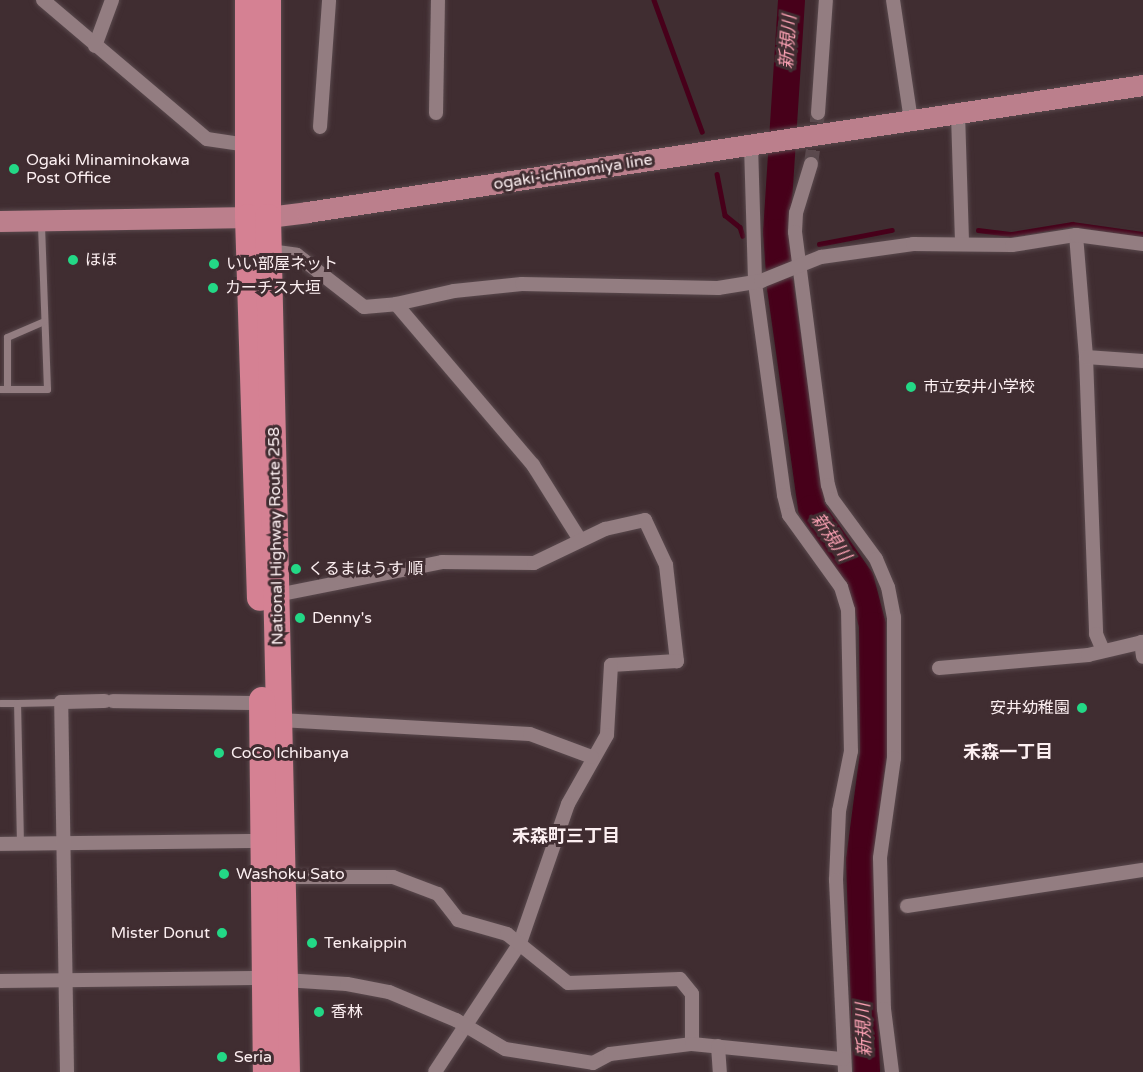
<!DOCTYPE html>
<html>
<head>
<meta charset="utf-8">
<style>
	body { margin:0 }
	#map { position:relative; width:1143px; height:1072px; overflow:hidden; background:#402d31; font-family:"Varela Round","Noto Sans JP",sans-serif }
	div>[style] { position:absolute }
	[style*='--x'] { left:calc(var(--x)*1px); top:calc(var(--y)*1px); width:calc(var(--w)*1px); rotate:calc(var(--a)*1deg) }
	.stream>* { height:4.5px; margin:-2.25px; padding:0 2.25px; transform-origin:2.25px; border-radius:2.25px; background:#47001a }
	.river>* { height:27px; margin:-13.5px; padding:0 13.5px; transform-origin:13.5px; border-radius:13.5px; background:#47001a }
	.street-tunnel>* { height:14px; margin-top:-7px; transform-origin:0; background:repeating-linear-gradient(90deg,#5c4a4e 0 14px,transparent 0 21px) }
	.roads { filter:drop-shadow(0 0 2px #59494d) drop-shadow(0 0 2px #59494d) }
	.lane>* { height:7px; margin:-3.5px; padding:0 3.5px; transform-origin:3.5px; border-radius:3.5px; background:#937d81 }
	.street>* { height:14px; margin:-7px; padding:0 7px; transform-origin:7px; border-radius:7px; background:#937d81 }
	.primary>* { height:21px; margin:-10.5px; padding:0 10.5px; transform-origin:10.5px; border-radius:10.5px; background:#bb7f8c }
	.highway>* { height:26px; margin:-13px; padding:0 13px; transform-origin:13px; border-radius:13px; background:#d58193 }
	.dots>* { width:16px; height:16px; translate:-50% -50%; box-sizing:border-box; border:3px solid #402d31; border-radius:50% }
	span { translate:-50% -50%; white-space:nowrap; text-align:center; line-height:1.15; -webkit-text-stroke:6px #402d31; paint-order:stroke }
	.poi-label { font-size:16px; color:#fceff1 }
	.left { translate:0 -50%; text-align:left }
	.right { translate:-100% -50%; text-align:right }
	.street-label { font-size:16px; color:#fceff1 }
	.water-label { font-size:18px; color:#fca2b4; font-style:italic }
	.neighbourhood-label { font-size:18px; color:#fceff1; font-weight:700 }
</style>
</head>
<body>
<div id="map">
	<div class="stream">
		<i style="--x:654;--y:0;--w:140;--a:69.9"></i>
		<i style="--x:717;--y:174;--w:42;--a:79"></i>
		<i style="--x:725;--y:215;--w:19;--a:39"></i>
		<i style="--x:740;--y:227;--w:9;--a:72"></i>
		<i style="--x:978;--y:230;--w:34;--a:7"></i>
		<i style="--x:1012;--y:234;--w:61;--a:-9.5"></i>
		<i style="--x:1072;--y:224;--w:72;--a:8"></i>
		<i style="--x:819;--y:244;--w:74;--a:-10.9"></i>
	</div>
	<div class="river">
		<i style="--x:791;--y:0;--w:232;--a:93.7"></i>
		<i style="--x:776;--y:232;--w:55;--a:85.8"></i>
		<i style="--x:780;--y:287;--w:223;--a:82"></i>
		<i style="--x:811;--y:508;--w:86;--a:55.4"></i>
		<i style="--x:860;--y:579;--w:48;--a:75.4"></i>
		<i style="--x:872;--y:625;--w:127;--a:89.5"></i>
		<i style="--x:873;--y:752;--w:109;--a:97.4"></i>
		<i style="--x:859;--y:860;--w:212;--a:88.1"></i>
	</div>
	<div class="street-tunnel">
		<i style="--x:811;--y:164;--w:51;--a:-82.2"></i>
	</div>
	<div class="roads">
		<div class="lane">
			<i style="--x:0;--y:389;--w:47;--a:0"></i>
			<i style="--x:47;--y:389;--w:166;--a:-92.1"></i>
			<i style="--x:7;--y:389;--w:52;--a:-90"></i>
			<i style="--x:7;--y:337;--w:40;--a:-23.4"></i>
			<i style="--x:0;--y:703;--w:17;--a:0"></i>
			<i style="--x:20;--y:844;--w:141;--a:-91.2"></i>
			<i style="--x:17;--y:703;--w:44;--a:-1.3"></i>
		</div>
		<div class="street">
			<i style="--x:43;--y:0;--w:215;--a:40.3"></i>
			<i style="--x:207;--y:139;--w:40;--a:8.5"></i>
			<i style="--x:893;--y:0;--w:122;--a:81.5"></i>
			<i style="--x:95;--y:46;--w:49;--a:-69.7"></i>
			<i style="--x:436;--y:113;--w:113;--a:-89"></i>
			<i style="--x:818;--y:113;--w:113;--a:-86"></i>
			<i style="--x:958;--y:114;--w:128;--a:88.2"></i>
			<i style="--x:320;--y:127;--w:127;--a:-85.9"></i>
			<i style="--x:751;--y:145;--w:138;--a:88.3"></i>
			<i style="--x:755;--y:283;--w:214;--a:82.2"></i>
			<i style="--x:784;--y:495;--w:21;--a:76"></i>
			<i style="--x:789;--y:515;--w:89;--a:54.2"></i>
			<i style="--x:841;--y:587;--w:24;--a:73"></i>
			<i style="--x:848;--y:610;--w:141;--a:88.8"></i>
			<i style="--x:851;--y:751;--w:61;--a:101.3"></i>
			<i style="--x:839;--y:811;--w:69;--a:92.5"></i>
			<i style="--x:836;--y:880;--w:192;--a:87.3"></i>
			<i style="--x:811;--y:164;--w:51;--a:107"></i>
			<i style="--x:796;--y:213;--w:19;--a:93"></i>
			<i style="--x:795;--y:232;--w:255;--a:82.6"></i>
			<i style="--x:828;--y:485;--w:15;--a:74"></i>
			<i style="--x:832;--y:499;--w:74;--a:53.7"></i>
			<i style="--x:876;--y:559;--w:30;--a:67"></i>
			<i style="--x:888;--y:587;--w:31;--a:79"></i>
			<i style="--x:894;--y:617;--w:141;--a:90"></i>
			<i style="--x:894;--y:758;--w:101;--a:98"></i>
			<i style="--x:880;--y:858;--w:151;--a:88.5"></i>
			<i style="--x:884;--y:1009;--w:64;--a:82.8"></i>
			<i style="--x:1076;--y:235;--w:122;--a:85.3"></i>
			<i style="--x:1086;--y:357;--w:277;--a:87.9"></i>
			<i style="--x:1096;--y:634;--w:15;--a:67"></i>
			<i style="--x:270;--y:251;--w:27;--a:8"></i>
			<i style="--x:297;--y:255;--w:85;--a:37.8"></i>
			<i style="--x:364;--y:307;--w:32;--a:-5"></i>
			<i style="--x:396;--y:304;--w:59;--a:-12.6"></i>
			<i style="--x:454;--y:291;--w:68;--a:-5.9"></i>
			<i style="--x:522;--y:284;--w:196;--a:1.2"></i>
			<i style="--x:718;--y:288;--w:44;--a:-9.2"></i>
			<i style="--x:761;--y:281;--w:65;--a:-21.8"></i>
			<i style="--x:821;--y:257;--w:93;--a:-8"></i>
			<i style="--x:913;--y:244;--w:99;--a:0.6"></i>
			<i style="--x:1012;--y:245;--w:65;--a:-8.9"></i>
			<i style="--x:1076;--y:235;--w:68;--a:7.7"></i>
			<i style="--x:396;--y:304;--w:211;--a:49.6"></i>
			<i style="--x:533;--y:465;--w:89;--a:57.9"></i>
			<i style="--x:1086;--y:357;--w:57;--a:4"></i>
			<i style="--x:277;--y:595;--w:168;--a:-11.3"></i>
			<i style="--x:442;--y:562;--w:92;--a:0.6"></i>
			<i style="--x:534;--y:563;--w:79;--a:-25.6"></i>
			<i style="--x:605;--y:529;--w:41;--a:-12.7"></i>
			<i style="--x:645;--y:520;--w:50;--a:65"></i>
			<i style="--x:666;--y:565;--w:97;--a:83.5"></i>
			<i style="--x:677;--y:661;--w:66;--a:176.5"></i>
			<i style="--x:611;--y:665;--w:70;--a:93.3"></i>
			<i style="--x:607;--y:735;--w:79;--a:119.5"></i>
			<i style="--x:568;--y:804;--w:147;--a:109.1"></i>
			<i style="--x:520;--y:943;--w:154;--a:123.4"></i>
			<i style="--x:1141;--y:642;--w:15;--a:82"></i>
			<i style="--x:939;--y:668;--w:150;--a:-5"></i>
			<i style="--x:1088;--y:655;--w:57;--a:-13.3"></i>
			<i style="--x:113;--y:701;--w:149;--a:0.8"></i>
			<i style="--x:280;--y:720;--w:250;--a:3.2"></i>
			<i style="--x:530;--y:734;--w:66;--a:20.4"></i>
			<i style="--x:0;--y:844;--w:263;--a:-0.7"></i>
			<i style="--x:283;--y:877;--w:110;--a:0"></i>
			<i style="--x:393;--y:877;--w:48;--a:20.7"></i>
			<i style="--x:438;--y:894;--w:33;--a:52"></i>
			<i style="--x:458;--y:920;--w:51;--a:15.9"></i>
			<i style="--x:507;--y:934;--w:78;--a:38.8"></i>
			<i style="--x:568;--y:983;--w:112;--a:-2"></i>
			<i style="--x:680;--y:979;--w:19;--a:51"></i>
			<i style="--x:692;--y:994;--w:50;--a:90"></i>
			<i style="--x:907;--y:906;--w:239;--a:-8.7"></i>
			<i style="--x:0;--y:981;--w:253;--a:-0.7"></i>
			<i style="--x:253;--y:978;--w:94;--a:3.7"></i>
			<i style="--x:347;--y:984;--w:43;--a:10.8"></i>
			<i style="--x:389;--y:992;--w:73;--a:22.7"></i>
			<i style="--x:456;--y:1020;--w:57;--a:30.6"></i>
			<i style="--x:505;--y:1049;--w:89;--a:9"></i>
			<i style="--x:593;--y:1063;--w:19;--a:-28"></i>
			<i style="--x:610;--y:1054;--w:83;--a:-7"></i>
			<i style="--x:692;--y:1044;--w:152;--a:5.7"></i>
			<i style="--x:718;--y:1046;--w:26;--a:86"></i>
			<i style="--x:67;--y:1072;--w:370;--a:-90.9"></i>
			<i style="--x:61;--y:702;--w:44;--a:-1.3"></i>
		</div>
		<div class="primary">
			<i style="--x:0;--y:221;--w:268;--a:-0.9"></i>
			<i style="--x:268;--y:217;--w:39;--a:-7"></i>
			<i style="--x:307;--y:212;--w:846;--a:-8.64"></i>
		</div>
		<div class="highway">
			<i style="--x:248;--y:0;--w:217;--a:90"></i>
			<i style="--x:248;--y:217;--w:381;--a:88.2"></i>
			<i style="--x:268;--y:0;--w:217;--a:90"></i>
			<i style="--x:268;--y:217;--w:855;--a:88.73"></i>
			<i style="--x:262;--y:700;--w:372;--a:89.4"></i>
		</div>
	</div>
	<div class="dots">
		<i style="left:14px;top:169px;background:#23d886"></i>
		<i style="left:73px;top:260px;background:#23d886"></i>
		<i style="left:214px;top:264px;background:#23d886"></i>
		<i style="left:213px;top:288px;background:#23d886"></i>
		<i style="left:911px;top:387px;background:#23d886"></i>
		<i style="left:296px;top:569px;background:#23d886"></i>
		<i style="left:300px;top:618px;background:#23d886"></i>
		<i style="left:1082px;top:708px;background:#23d886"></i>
		<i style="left:219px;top:753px;background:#23d886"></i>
		<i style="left:224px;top:874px;background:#23d886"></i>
		<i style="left:222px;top:933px;background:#23d886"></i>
		<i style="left:312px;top:943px;background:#23d886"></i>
		<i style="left:319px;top:1012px;background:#23d886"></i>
		<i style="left:222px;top:1057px;background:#23d886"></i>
	</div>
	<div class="poi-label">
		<span class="left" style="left:26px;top:169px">Ogaki Minaminokawa<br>Post Office</span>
		<span class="left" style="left:85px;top:260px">ほほ</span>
		<span class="left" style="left:226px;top:264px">いい部屋ネット</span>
		<span class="left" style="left:225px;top:288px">カーチス大垣</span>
		<span class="left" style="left:923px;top:387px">市立安井小学校</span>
		<span class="left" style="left:308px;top:569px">くるまはうす 順</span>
		<span class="left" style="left:312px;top:618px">Denny's</span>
		<span class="right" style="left:1070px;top:708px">安井幼稚園</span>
		<span class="left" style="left:231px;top:753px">CoCo Ichibanya</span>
		<span class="left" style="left:236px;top:874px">Washoku Sato</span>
		<span class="right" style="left:210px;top:933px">Mister Donut</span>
		<span class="left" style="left:324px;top:943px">Tenkaippin</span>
		<span class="left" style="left:331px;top:1012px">香林</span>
		<span class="left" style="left:234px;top:1057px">Seria</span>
	</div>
	<div class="street-label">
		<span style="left:573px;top:172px;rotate:-9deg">ogaki-ichinomiya line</span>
		<span style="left:276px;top:536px;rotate:-91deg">National Highway Route 258</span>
	</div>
	<div class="water-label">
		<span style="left:788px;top:42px;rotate:-86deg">新規川</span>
		<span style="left:831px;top:537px;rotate:55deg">新規川</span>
		<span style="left:864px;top:1030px;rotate:-92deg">新規川</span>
	</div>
	<div class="neighbourhood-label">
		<span style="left:1008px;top:752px">禾森一丁目</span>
		<span style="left:566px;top:836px">禾森町三丁目</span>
	</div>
</div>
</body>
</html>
